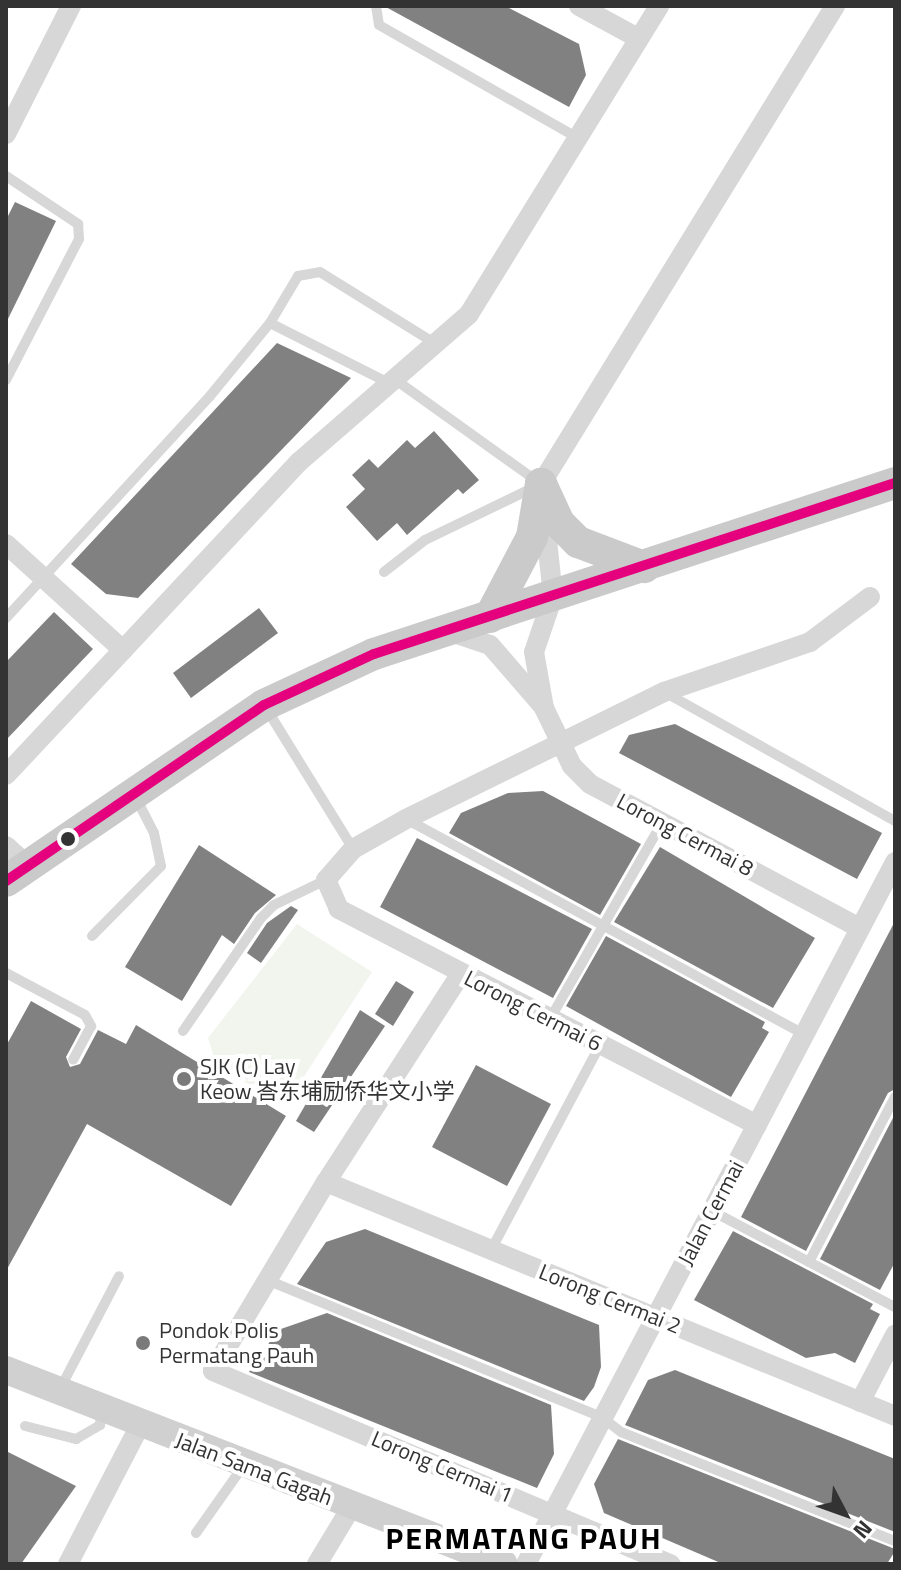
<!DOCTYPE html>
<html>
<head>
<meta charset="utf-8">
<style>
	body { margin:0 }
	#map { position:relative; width:901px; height:1570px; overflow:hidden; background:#fff; font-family:"Titillium Web","Noto Sans SC",sans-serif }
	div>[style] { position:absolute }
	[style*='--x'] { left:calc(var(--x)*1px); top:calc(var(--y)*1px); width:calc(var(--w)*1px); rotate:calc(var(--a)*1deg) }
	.green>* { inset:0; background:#f1f5ed }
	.building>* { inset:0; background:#818181 }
	.lane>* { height:10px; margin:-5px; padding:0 5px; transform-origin:5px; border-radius:5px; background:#d7d7d7 }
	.street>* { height:20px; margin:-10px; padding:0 10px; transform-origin:10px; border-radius:10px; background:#d7d7d7 }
	.secondary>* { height:28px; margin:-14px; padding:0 14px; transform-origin:14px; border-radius:14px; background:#d0d0d0 }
	.primary>* { height:32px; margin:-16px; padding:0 16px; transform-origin:16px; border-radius:16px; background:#cacaca }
	.bus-1>* { height:10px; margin:-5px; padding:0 5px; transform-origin:5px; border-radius:5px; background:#e5007d }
	.dots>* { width:22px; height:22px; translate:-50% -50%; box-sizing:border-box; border:4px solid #fff; border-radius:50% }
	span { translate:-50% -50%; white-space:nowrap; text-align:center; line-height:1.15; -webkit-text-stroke:8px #fff; paint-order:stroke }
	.street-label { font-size:22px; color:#333 }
	.poi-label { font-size:22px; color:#333 }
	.left { translate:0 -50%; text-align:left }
	.district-label { font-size:30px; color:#000; font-weight:700; letter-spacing:2px }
	.frame { position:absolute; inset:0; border:8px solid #333; pointer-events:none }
	.north { position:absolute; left:805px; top:1474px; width:80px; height:80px; -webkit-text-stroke:6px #fff; paint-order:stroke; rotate:131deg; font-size:22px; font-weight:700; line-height:32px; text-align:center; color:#333 }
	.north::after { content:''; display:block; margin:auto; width:28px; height:36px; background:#333; clip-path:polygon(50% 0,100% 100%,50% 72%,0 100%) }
</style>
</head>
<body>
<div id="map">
	<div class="green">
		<i style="clip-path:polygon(297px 924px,372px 972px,286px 1104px,217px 1067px,208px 1038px)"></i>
	</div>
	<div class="building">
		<i style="clip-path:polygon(384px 6px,505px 6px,579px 44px,586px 75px,569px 107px)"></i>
		<i style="clip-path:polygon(15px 202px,56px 221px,6px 323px,6px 220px)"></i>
		<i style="clip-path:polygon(277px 343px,351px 378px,138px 598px,106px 594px,71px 564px)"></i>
		<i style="clip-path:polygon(434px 431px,479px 480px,463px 494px,458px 489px,407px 535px,397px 523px,377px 541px,346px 507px,365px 489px,352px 475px,369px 459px,378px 468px,407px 440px,415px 448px)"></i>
		<i style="clip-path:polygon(259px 608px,278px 633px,191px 698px,173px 673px)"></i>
		<i style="clip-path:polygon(54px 612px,93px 649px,6px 740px,6px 662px)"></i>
		<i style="clip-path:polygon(675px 724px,882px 833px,857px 879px,619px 753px,629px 735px)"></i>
		<i style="clip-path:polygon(543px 791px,641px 844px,600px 915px,449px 833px,461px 813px,508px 793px)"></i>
		<i style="clip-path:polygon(417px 838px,592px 929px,553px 998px,380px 907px)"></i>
		<i style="clip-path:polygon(199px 845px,276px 895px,255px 913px,234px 944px,222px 935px,182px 1001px,125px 967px)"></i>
		<i style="clip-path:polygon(660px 847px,815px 938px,773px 1008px,614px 922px)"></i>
		<i style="clip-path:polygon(291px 906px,298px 910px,261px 963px,247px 953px,267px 923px)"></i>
		<i style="clip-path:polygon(895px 921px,895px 1089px,888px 1093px,806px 1251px,741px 1217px)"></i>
		<i style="clip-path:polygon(606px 936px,765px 1022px,762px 1028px,769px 1032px,731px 1097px,566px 1006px)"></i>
		<i style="clip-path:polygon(396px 981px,414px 992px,393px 1026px,375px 1014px)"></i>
		<i style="clip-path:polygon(31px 1001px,81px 1029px,66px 1057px,70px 1067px,80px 1064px,98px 1030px,126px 1044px,136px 1025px,286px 1116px,231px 1206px,87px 1124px,6px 1271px,6px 1046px)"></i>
		<i style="clip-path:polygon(360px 1010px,385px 1026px,314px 1132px,296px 1121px)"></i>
		<i style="clip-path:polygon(476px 1065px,551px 1104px,507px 1186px,432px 1147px)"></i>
		<i style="clip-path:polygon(895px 1114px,895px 1262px,880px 1290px,820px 1259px)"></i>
		<i style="clip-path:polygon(365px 1229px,599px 1325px,601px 1367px,594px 1387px,584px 1401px,297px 1284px,326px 1242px)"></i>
		<i style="clip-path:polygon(733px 1231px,873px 1304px,870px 1309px,880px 1314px,855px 1363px,835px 1353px,806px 1358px,694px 1300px)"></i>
		<i style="clip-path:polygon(327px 1313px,551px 1405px,554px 1454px,537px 1488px,249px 1372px,278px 1330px)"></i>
		<i style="clip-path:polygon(675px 1370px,895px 1459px,895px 1532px,625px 1425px,648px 1380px)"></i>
		<i style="clip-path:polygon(618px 1439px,895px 1549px,895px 1551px,887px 1564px,723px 1564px,604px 1513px,594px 1484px)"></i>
		<i style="clip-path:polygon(6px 1451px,76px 1486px,21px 1564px,6px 1564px)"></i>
	</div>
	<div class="lane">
		<i style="--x:376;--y:6;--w:19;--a:81"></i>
		<i style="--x:379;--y:25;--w:227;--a:29.6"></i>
		<i style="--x:6;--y:176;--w:87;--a:33.7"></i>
		<i style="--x:78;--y:224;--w:15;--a:86"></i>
		<i style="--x:79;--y:239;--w:159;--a:117.4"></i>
		<i style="--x:270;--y:323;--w:133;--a:26.8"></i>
		<i style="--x:384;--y:572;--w:52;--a:-38"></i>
		<i style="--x:425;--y:540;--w:129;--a:-25.8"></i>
		<i style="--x:541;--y:484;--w:178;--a:-144.4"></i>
		<i style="--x:6;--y:618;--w:301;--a:-47.4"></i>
		<i style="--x:210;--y:396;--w:94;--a:-50.6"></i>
		<i style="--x:270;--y:323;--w:55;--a:-59.2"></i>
		<i style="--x:298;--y:276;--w:22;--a:-10"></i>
		<i style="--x:320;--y:272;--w:137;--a:31.8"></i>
		<i style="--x:666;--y:693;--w:262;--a:29.2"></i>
		<i style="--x:266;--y:708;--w:166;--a:58.3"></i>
		<i style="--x:406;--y:819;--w:452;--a:28.4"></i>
		<i style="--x:92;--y:936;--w:98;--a:-45.4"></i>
		<i style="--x:161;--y:866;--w:34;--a:-102"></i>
		<i style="--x:154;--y:833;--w:42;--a:-117.2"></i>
		<i style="--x:6;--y:973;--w:89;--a:28"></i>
		<i style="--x:85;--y:1015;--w:13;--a:61"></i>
		<i style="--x:91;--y:1026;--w:38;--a:118"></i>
		<i style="--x:550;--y:1019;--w:226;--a:-60.3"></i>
		<i style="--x:183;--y:1031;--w:137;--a:-55.4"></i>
		<i style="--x:261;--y:918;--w:18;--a:-45"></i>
		<i style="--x:274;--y:905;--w:58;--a:-25.7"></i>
		<i style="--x:712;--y:1211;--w:207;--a:27.7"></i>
		<i style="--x:491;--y:1250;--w:232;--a:-62"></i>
		<i style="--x:809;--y:1262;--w:186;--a:-62.5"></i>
		<i style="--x:267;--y:1280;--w:363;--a:22.3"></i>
		<i style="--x:603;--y:1418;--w:23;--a:38"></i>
		<i style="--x:621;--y:1432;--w:295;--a:21.7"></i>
		<i style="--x:61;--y:1387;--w:125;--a:-62.4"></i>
		<i style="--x:25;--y:1426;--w:53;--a:14.3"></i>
		<i style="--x:76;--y:1439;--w:28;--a:-30"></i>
		<i style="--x:100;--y:1425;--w:13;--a:-86"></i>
		<i style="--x:196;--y:1533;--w:83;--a:-54.8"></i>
	</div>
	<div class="street">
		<i style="--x:579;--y:6;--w:67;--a:28.5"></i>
		<i style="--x:835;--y:6;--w:561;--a:121.59"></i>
		<i style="--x:541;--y:484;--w:113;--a:83.9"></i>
		<i style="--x:553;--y:596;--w:59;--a:108.7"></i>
		<i style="--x:534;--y:652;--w:57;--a:79.9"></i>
		<i style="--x:544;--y:708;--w:64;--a:64.2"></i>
		<i style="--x:572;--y:766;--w:25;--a:45"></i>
		<i style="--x:590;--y:784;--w:306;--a:28.1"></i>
		<i style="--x:6;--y:134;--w:144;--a:-63.1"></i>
		<i style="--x:6;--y:544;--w:158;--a:42.2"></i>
		<i style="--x:448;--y:631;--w:44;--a:18.4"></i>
		<i style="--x:490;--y:645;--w:79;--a:49.1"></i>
		<i style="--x:6;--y:775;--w:429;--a:-46.9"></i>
		<i style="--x:299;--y:462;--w:225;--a:-41"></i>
		<i style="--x:469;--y:314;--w:362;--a:-58.3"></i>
		<i style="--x:6;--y:846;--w:28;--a:42"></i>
		<i style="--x:460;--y:975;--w:247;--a:122.9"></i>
		<i style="--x:326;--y:1182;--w:220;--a:120.9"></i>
		<i style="--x:213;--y:1371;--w:497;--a:22.9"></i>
		<i style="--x:757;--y:1125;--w:471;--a:-152.7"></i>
		<i style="--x:339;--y:909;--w:32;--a:-114"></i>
		<i style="--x:326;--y:880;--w:41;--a:-48.9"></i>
		<i style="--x:353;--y:849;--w:61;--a:-29.5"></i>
		<i style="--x:406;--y:819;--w:288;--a:-26.2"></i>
		<i style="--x:664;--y:692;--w:154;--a:-18.9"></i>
		<i style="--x:810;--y:642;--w:75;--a:-36.9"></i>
		<i style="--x:326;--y:1182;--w:615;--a:22.35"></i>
		<i style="--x:860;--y:1402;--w:76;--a:-62.4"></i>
		<i style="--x:68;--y:1564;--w:157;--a:-62.6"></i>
		<i style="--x:317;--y:1564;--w:68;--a:-58.9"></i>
		<i style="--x:526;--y:1564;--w:793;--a:-62.27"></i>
	</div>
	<div class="secondary">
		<i style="--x:6;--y:1370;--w:534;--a:21.28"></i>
	</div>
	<div class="primary">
		<i style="--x:541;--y:484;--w:43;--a:65.2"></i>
		<i style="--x:559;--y:523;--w:27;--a:45"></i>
		<i style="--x:578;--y:542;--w:71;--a:20.7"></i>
		<i style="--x:490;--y:617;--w:90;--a:-62.3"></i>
		<i style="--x:532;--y:537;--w:54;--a:-80.4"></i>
		<i style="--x:6;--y:881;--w:312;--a:-34.3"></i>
		<i style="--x:264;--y:705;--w:121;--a:-24.9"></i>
		<i style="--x:374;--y:654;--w:548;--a:-18.17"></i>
	</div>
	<div class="bus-1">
		<i style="--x:6;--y:881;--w:312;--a:-34.3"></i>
		<i style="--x:264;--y:705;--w:121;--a:-24.9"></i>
		<i style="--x:374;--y:654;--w:548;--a:-18.17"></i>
	</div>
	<div class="dots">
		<i style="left:68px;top:839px;background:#333"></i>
		<i style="left:184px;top:1079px;background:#7a7a7a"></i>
		<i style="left:143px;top:1343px;background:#7a7a7a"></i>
	</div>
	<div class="street-label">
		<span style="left:685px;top:835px;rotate:28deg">Lorong Cermai 8</span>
		<span style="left:533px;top:1011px;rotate:27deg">Lorong Cermai 6</span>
		<span style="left:711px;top:1213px;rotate:-62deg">Jalan Cermai</span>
		<span style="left:610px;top:1299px;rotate:22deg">Lorong Cermai 2</span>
		<span style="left:442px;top:1467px;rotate:23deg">Lorong Cermai 1</span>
		<span style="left:254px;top:1469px;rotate:21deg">Jalan Sama Gagah</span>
	</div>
	<div class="poi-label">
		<span class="left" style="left:200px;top:1079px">SJK (C) Lay<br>Keow 峇东埔励侨华文小学</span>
		<span class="left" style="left:159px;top:1343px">Pondok Polis<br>Permatang Pauh</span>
	</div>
	<div class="district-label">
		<span style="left:524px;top:1538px">PERMATANG PAUH</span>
	</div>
	<div class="frame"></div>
	<div class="north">N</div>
</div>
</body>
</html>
